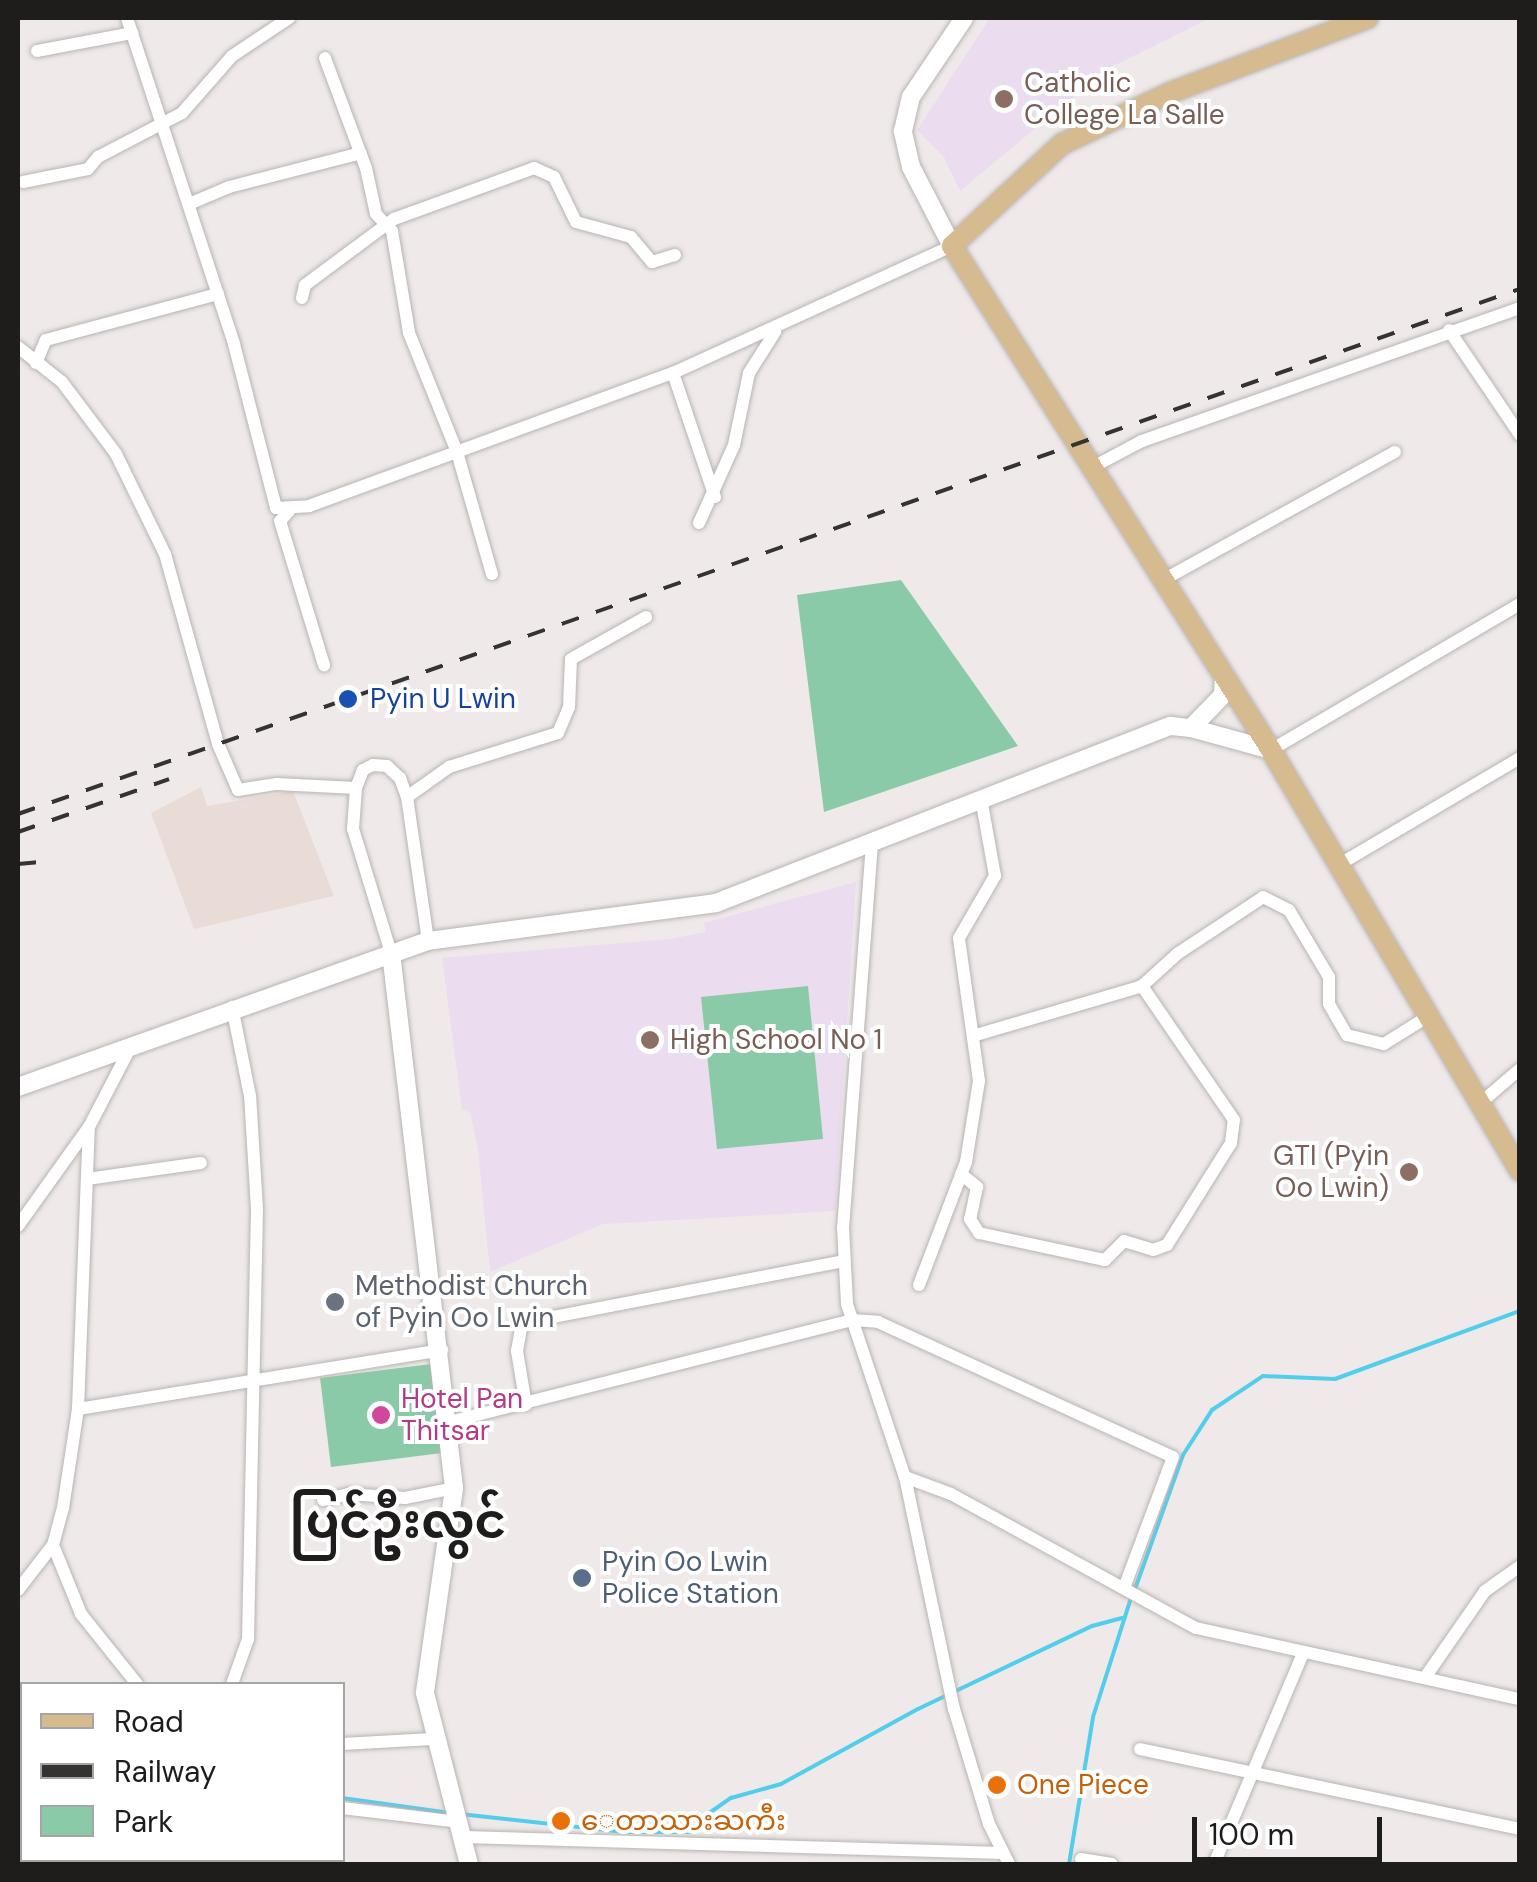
<!DOCTYPE html>
<html>
<head>
<meta charset="utf-8">
<style>
	body { margin:0 }
	#map { position:relative; width:1537px; height:1882px; overflow:hidden; background:#efeae9; font-family:"DM Sans","Noto Sans Myanmar",sans-serif }
	div>[style] { position:absolute }
	[style*='--x'] { left:calc(var(--x)*1px); top:calc(var(--y)*1px); width:calc(var(--w)*1px); rotate:calc(var(--a)*1deg) }
	.built>* { inset:0; background:#e9dcd7 }
	.education>* { inset:0; background:#ebdcef }
	.green>* { inset:0; background:#8bcaa8 }
	.stream>* { height:4px; margin:-2px; padding:0 2px; transform-origin:2px; border-radius:2px; background:#53cdec }
	.roads { filter:drop-shadow(0 0 2px #b8b4b2) drop-shadow(0 0 2px #b8b4b2) }
	.street>* { height:12px; margin:-6px; padding:0 6px; transform-origin:6px; border-radius:6px; background:#fff }
	.secondary>* { height:18px; margin:-9px; padding:0 9px; transform-origin:9px; border-radius:9px; background:#fff }
	.primary>* { height:20px; margin:-10px; padding:0 10px; transform-origin:10px; border-radius:10px; background:#d5bb8f }
	.rail>* { height:4px; margin-top:-2px; transform-origin:0; background:repeating-linear-gradient(90deg,#343332 0 18px,transparent 0 36px) }
	.dots>* { width:28px; height:28px; translate:-50% -50%; box-sizing:border-box; border:5px solid #fff; border-radius:50% }
	span { translate:-50% -50%; white-space:nowrap; text-align:center; line-height:1.15; -webkit-text-stroke:8px #fff; paint-order:stroke }
	.education-label { font-size:28px; color:#785e54 }
	.left { translate:0 -50%; text-align:left }
	.right { translate:-100% -50%; text-align:right }
	.transit-label { font-size:28px; color:#164399 }
	.worship-label { font-size:28px; color:#5b616d }
	.hotel-label { font-size:28px; color:#b23c85 }
	.service-label { font-size:28px; color:#4e5e75 }
	.food-label { font-size:28px; color:#c56008 }
	.town-label { font-size:48px; color:#1e1d1c; font-weight:700 }
	.frame { position:absolute; inset:0; border:20px solid #1e1d1c; pointer-events:none }
	.legend { position:absolute; left:20px; top:1682px; width:325px; height:180px; box-sizing:border-box; background:#fff; border:2px solid #a5a5a4; margin:0; padding:12px 18px; list-style:none; font-size:30px; color:#1e1d1c }
	.legend li { display:flex; align-items:center; gap:20px; height:50px }
	.legend b { width:50px; border:2px solid #a5a5a4 }
	.scale { position:absolute; left:1192px; top:1817px; width:190px; height:45px; box-sizing:border-box; border:5px solid #1e1d1c; border-top:0; padding-left:12px; font-size:30px; line-height:35px; white-space:nowrap; color:#1e1d1c; -webkit-text-stroke:8px #fff; paint-order:stroke }
</style>
</head>
<body>
<div id="map">
	<div class="built">
		<i style="clip-path:polygon(201px 787px,207px 806px,293px 791px,334px 896px,194px 929px,151px 813px)"></i>
	</div>
	<div class="education">
		<i style="clip-path:polygon(990px 18px,1210px 18px,1107px 69px,960px 191px,944px 157px,917px 130px)"></i>
		<i style="clip-path:polygon(856px 882px,835px 1211px,603px 1224px,490px 1272px,478px 1149px,470px 1113px,462px 1109px,442px 958px,670px 939px,706px 932px,704px 923px)"></i>
	</div>
	<div class="green">
		<i style="clip-path:polygon(901px 580px,1018px 746px,824px 812px,797px 595px)"></i>
		<i style="clip-path:polygon(808px 986px,823px 1139px,717px 1149px,701px 997px)"></i>
		<i style="clip-path:polygon(431px 1364px,442px 1453px,331px 1467px,320px 1378px)"></i>
	</div>
	<div class="stream">
		<i style="--x:1135;--y:1589;--w:142;--a:-70.3"></i>
		<i style="--x:1183;--y:1455;--w:54;--a:-57.2"></i>
		<i style="--x:1212;--y:1410;--w:61;--a:-33.7"></i>
		<i style="--x:1263;--y:1376;--w:72;--a:2.4"></i>
		<i style="--x:1335;--y:1379;--w:197;--a:-20.2"></i>
		<i style="--x:342;--y:1798;--w:109;--a:7.9"></i>
		<i style="--x:460;--y:1814;--w:163;--a:6.3"></i>
		<i style="--x:622;--y:1832;--w:75;--a:0"></i>
		<i style="--x:697;--y:1832;--w:18;--a:-63"></i>
		<i style="--x:705;--y:1816;--w:32;--a:-35"></i>
		<i style="--x:731;--y:1798;--w:52;--a:-15.6"></i>
		<i style="--x:781;--y:1784;--w:156;--a:-28.7"></i>
		<i style="--x:918;--y:1709;--w:193;--a:-25.5"></i>
		<i style="--x:1092;--y:1626;--w:31;--a:-15"></i>
		<i style="--x:18;--y:1864;--w:9;--a:-27"></i>
		<i style="--x:1069;--y:1864;--w:149;--a:-80.7"></i>
		<i style="--x:1093;--y:1717;--w:125;--a:-72.3"></i>
	</div>
	<div class="roads">
		<div class="street">
			<i style="--x:127;--y:18;--w:343;--a:71.8"></i>
			<i style="--x:234;--y:344;--w:169;--a:75.6"></i>
			<i style="--x:276;--y:508;--w:33;--a:-3"></i>
			<i style="--x:309;--y:506;--w:388;--a:-20.1"></i>
			<i style="--x:673;--y:373;--w:307;--a:-24.5"></i>
			<i style="--x:37;--y:51;--w:97;--a:-10.7"></i>
			<i style="--x:325;--y:58;--w:117;--a:69.6"></i>
			<i style="--x:366;--y:168;--w:47;--a:77.7"></i>
			<i style="--x:376;--y:214;--w:23;--a:47"></i>
			<i style="--x:392;--y:231;--w:103;--a:80.5"></i>
			<i style="--x:409;--y:333;--w:128;--a:68"></i>
			<i style="--x:457;--y:452;--w:127;--a:74"></i>
			<i style="--x:23;--y:182;--w:66;--a:-11.3"></i>
			<i style="--x:88;--y:169;--w:16;--a:-50"></i>
			<i style="--x:98;--y:157;--w:95;--a:-27.6"></i>
			<i style="--x:182;--y:113;--w:76;--a:-48.7"></i>
			<i style="--x:232;--y:56;--w:69;--a:-33.7"></i>
			<i style="--x:189;--y:204;--w:43;--a:-23"></i>
			<i style="--x:229;--y:187;--w:136;--a:-14.4"></i>
			<i style="--x:302;--y:298;--w:13;--a:-77"></i>
			<i style="--x:305;--y:285;--w:111;--a:-36.6"></i>
			<i style="--x:394;--y:219;--w:149;--a:-20"></i>
			<i style="--x:534;--y:168;--w:22;--a:24"></i>
			<i style="--x:554;--y:177;--w:50;--a:63.9"></i>
			<i style="--x:576;--y:222;--w:57;--a:15.3"></i>
			<i style="--x:631;--y:237;--w:33;--a:50"></i>
			<i style="--x:652;--y:262;--w:24;--a:-17"></i>
			<i style="--x:1449;--y:330;--w:127;--a:55.9"></i>
			<i style="--x:18;--y:347;--w:56;--a:38.5"></i>
			<i style="--x:62;--y:382;--w:90;--a:53.1"></i>
			<i style="--x:116;--y:454;--w:111;--a:63.9"></i>
			<i style="--x:165;--y:554;--w:197;--a:74.4"></i>
			<i style="--x:218;--y:744;--w:50;--a:66.5"></i>
			<i style="--x:238;--y:790;--w:39;--a:-9"></i>
			<i style="--x:277;--y:784;--w:79;--a:2.9"></i>
			<i style="--x:36;--y:363;--w:25;--a:-67"></i>
			<i style="--x:46;--y:340;--w:178;--a:-15"></i>
			<i style="--x:673;--y:373;--w:131;--a:71.3"></i>
			<i style="--x:1093;--y:467;--w:55;--a:-28"></i>
			<i style="--x:1142;--y:441;--w:401;--a:-19.4"></i>
			<i style="--x:289;--y:511;--w:13;--a:132"></i>
			<i style="--x:280;--y:521;--w:151;--a:73"></i>
			<i style="--x:699;--y:523;--w:85;--a:-65.8"></i>
			<i style="--x:734;--y:445;--w:74;--a:-78.2"></i>
			<i style="--x:749;--y:373;--w:49;--a:-57.6"></i>
			<i style="--x:1163;--y:580;--w:265;--a:-28.9"></i>
			<i style="--x:1271;--y:750;--w:289;--a:-30.4"></i>
			<i style="--x:407;--y:797;--w:52;--a:-35.5"></i>
			<i style="--x:449;--y:767;--w:114;--a:-17.3"></i>
			<i style="--x:558;--y:733;--w:28;--a:-67"></i>
			<i style="--x:569;--y:707;--w:48;--a:-87.6"></i>
			<i style="--x:571;--y:659;--w:86;--a:-29.2"></i>
			<i style="--x:872;--y:843;--w:385;--a:94.3"></i>
			<i style="--x:843;--y:1227;--w:77;--a:87"></i>
			<i style="--x:847;--y:1304;--w:182;--a:71.5"></i>
			<i style="--x:905;--y:1477;--w:237;--a:78.1"></i>
			<i style="--x:954;--y:1709;--w:120;--a:73.1"></i>
			<i style="--x:989;--y:1824;--w:45;--a:63.4"></i>
			<i style="--x:1340;--y:864;--w:209;--a:-30.5"></i>
			<i style="--x:391;--y:953;--w:130;--a:-107"></i>
			<i style="--x:353;--y:829;--w:41;--a:-85.8"></i>
			<i style="--x:356;--y:788;--w:19;--a:-69"></i>
			<i style="--x:363;--y:770;--w:11;--a:-27"></i>
			<i style="--x:373;--y:765;--w:14;--a:4"></i>
			<i style="--x:387;--y:766;--w:18;--a:43"></i>
			<i style="--x:400;--y:778;--w:20;--a:70"></i>
			<i style="--x:407;--y:797;--w:146;--a:81.7"></i>
			<i style="--x:976;--y:1035;--w:173;--a:-16.4"></i>
			<i style="--x:1142;--y:986;--w:47;--a:-42.4"></i>
			<i style="--x:1177;--y:954;--w:103;--a:-33.5"></i>
			<i style="--x:1263;--y:897;--w:29;--a:27"></i>
			<i style="--x:1289;--y:910;--w:78;--a:59.2"></i>
			<i style="--x:1329;--y:977;--w:27;--a:90"></i>
			<i style="--x:1329;--y:1004;--w:36;--a:60"></i>
			<i style="--x:1347;--y:1035;--w:38;--a:14"></i>
			<i style="--x:1384;--y:1044;--w:51;--a:-32.1"></i>
			<i style="--x:1478;--y:1105;--w:55;--a:-40.6"></i>
			<i style="--x:961;--y:1174;--w:21;--a:39"></i>
			<i style="--x:977;--y:1187;--w:33;--a:102"></i>
			<i style="--x:970;--y:1219;--w:17;--a:57"></i>
			<i style="--x:979;--y:1233;--w:129;--a:12.1"></i>
			<i style="--x:1105;--y:1260;--w:27;--a:-45"></i>
			<i style="--x:1124;--y:1241;--w:30;--a:17"></i>
			<i style="--x:1153;--y:1250;--w:15;--a:-20"></i>
			<i style="--x:1167;--y:1245;--w:120;--a:-57.9"></i>
			<i style="--x:1231;--y:1143;--w:23;--a:-83"></i>
			<i style="--x:1234;--y:1120;--w:163;--a:-124.5"></i>
			<i style="--x:87;--y:1179;--w:115;--a:-8"></i>
			<i style="--x:18;--y:1226;--w:122;--a:-54.4"></i>
			<i style="--x:89;--y:1127;--w:87;--a:-62.5"></i>
			<i style="--x:919;--y:1285;--w:132;--a:-69.1"></i>
			<i style="--x:966;--y:1162;--w:82;--a:-80.9"></i>
			<i style="--x:979;--y:1081;--w:144;--a:-98"></i>
			<i style="--x:959;--y:938;--w:72;--a:-59.9"></i>
			<i style="--x:995;--y:876;--w:73;--a:-100.2"></i>
			<i style="--x:526;--y:1405;--w:55;--a:-99.5"></i>
			<i style="--x:517;--y:1351;--w:28;--a:-80"></i>
			<i style="--x:522;--y:1323;--w:328;--a:-10.9"></i>
			<i style="--x:78;--y:1409;--w:369;--a:-9.2"></i>
			<i style="--x:449;--y:1422;--w:416;--a:-14.2"></i>
			<i style="--x:852;--y:1320;--w:26;--a:4"></i>
			<i style="--x:878;--y:1322;--w:324;--a:24.6"></i>
			<i style="--x:1173;--y:1457;--w:140;--a:110.5"></i>
			<i style="--x:905;--y:1477;--w:49;--a:20.3"></i>
			<i style="--x:951;--y:1494;--w:279;--a:28.7"></i>
			<i style="--x:1196;--y:1628;--w:332;--a:12.4"></i>
			<i style="--x:323;--y:1500;--w:26;--a:-13"></i>
			<i style="--x:348;--y:1494;--w:57;--a:4"></i>
			<i style="--x:405;--y:1498;--w:50;--a:-11.5"></i>
			<i style="--x:53;--y:1545;--w:74;--a:67.9"></i>
			<i style="--x:81;--y:1614;--w:90;--a:51.3"></i>
			<i style="--x:18;--y:1590;--w:57;--a:-52.1"></i>
			<i style="--x:53;--y:1545;--w:38;--a:-75"></i>
			<i style="--x:63;--y:1508;--w:100;--a:-81.4"></i>
			<i style="--x:78;--y:1409;--w:282;--a:-87.8"></i>
			<i style="--x:1426;--y:1676;--w:103;--a:-55.2"></i>
			<i style="--x:1485;--y:1591;--w:43;--a:-35.5"></i>
			<i style="--x:232;--y:1684;--w:48;--a:-70.4"></i>
			<i style="--x:248;--y:1639;--w:430;--a:-88.8"></i>
			<i style="--x:257;--y:1209;--w:113;--a:-93.5"></i>
			<i style="--x:250;--y:1096;--w:91;--a:-101.4"></i>
			<i style="--x:342;--y:1744;--w:90;--a:-3.2"></i>
			<i style="--x:1140;--y:1749;--w:388;--a:11.9"></i>
			<i style="--x:18;--y:1774;--w:4;--a:-14"></i>
			<i style="--x:342;--y:1808;--w:119;--a:6.8"></i>
			<i style="--x:465;--y:1837;--w:538;--a:1.7"></i>
			<i style="--x:1081;--y:1859;--w:31;--a:9"></i>
			<i style="--x:132;--y:1864;--w:7;--a:-34"></i>
			<i style="--x:1214;--y:1864;--w:229;--a:-67.1"></i>
		</div>
		<div class="secondary">
			<i style="--x:952;--y:246;--w:89;--a:-117.4"></i>
			<i style="--x:911;--y:167;--w:37;--a:-103"></i>
			<i style="--x:903;--y:131;--w:35;--a:-77"></i>
			<i style="--x:911;--y:97;--w:95;--a:-56.1"></i>
			<i style="--x:1191;--y:728;--w:83;--a:15.4"></i>
			<i style="--x:391;--y:953;--w:539;--a:83.28"></i>
			<i style="--x:454;--y:1488;--w:207;--a:98.1"></i>
			<i style="--x:425;--y:1693;--w:177;--a:75.6"></i>
			<i style="--x:18;--y:1087;--w:435;--a:-19.6"></i>
			<i style="--x:428;--y:941;--w:290;--a:-7.5"></i>
			<i style="--x:716;--y:903;--w:488;--a:-21.3"></i>
			<i style="--x:1171;--y:726;--w:20;--a:6"></i>
			<i style="--x:1191;--y:728;--w:46;--a:-45.9"></i>
			<i style="--x:1223;--y:695;--w:21;--a:-87"></i>
		</div>
		<div class="primary">
			<i style="--x:1368;--y:18;--w:210;--a:159.3"></i>
			<i style="--x:1172;--y:92;--w:122;--a:154.7"></i>
			<i style="--x:1062;--y:144;--w:150;--a:137.2"></i>
			<i style="--x:952;--y:246;--w:596;--a:57.67"></i>
			<i style="--x:1271;--y:750;--w:489;--a:59.4"></i>
		</div>
	</div>
	<div class="rail">
		<i style="--x:18;--y:814;--w:1591;--a:-19.27"></i>
		<i style="--x:18;--y:832;--w:160;--a:-19.3"></i>
		<i style="--x:18;--y:864;--w:25;--a:-5"></i>
	</div>
	<div class="dots">
		<i style="left:1004px;top:99px;background:#8d6e63"></i>
		<i style="left:348px;top:699px;background:#1a4fb4"></i>
		<i style="left:650px;top:1040px;background:#8d6e63"></i>
		<i style="left:1409px;top:1172px;background:#8d6e63"></i>
		<i style="left:335px;top:1302px;background:#6b7280"></i>
		<i style="left:381px;top:1415px;background:#d1479c"></i>
		<i style="left:582px;top:1578px;background:#5c6f8a"></i>
		<i style="left:997px;top:1785px;background:#e8710a"></i>
		<i style="left:561px;top:1821px;background:#e8710a"></i>
	</div>
	<div class="education-label">
		<span class="left" style="left:1024px;top:99px">Catholic<br>College La Salle</span>
		<span class="left" style="left:670px;top:1040px">High School No 1</span>
		<span class="right" style="left:1389px;top:1172px">GTI (Pyin<br>Oo Lwin)</span>
	</div>
	<div class="transit-label">
		<span class="left" style="left:370px;top:699px">Pyin U Lwin</span>
	</div>
	<div class="worship-label">
		<span class="left" style="left:355px;top:1302px">Methodist Church<br>of Pyin Oo Lwin</span>
	</div>
	<div class="hotel-label">
		<span class="left" style="left:401px;top:1415px">Hotel Pan<br>Thitsar</span>
	</div>
	<div class="service-label">
		<span class="left" style="left:602px;top:1578px">Pyin Oo Lwin<br>Police Station</span>
	</div>
	<div class="food-label">
		<span class="left" style="left:1017px;top:1785px">One Piece</span>
		<span class="left" style="left:581px;top:1821px">ေတာသားႀကီး</span>
	</div>
	<div class="town-label">
		<span style="left:398px;top:1522px">ပြင်ဦးလွင်</span>
	</div>
	<div class="frame"></div>
	<ul class="legend">
	<li><b style="height:12px;background:#d5bb8f"></b>Road</li>
	<li><b style="height:12px;background:#343332"></b>Railway</li>
	<li><b style="height:28px;background:#8bcaa8"></b>Park</li>
	</ul>
	<div class="scale">100 m</div>
</div>
</body>
</html>
